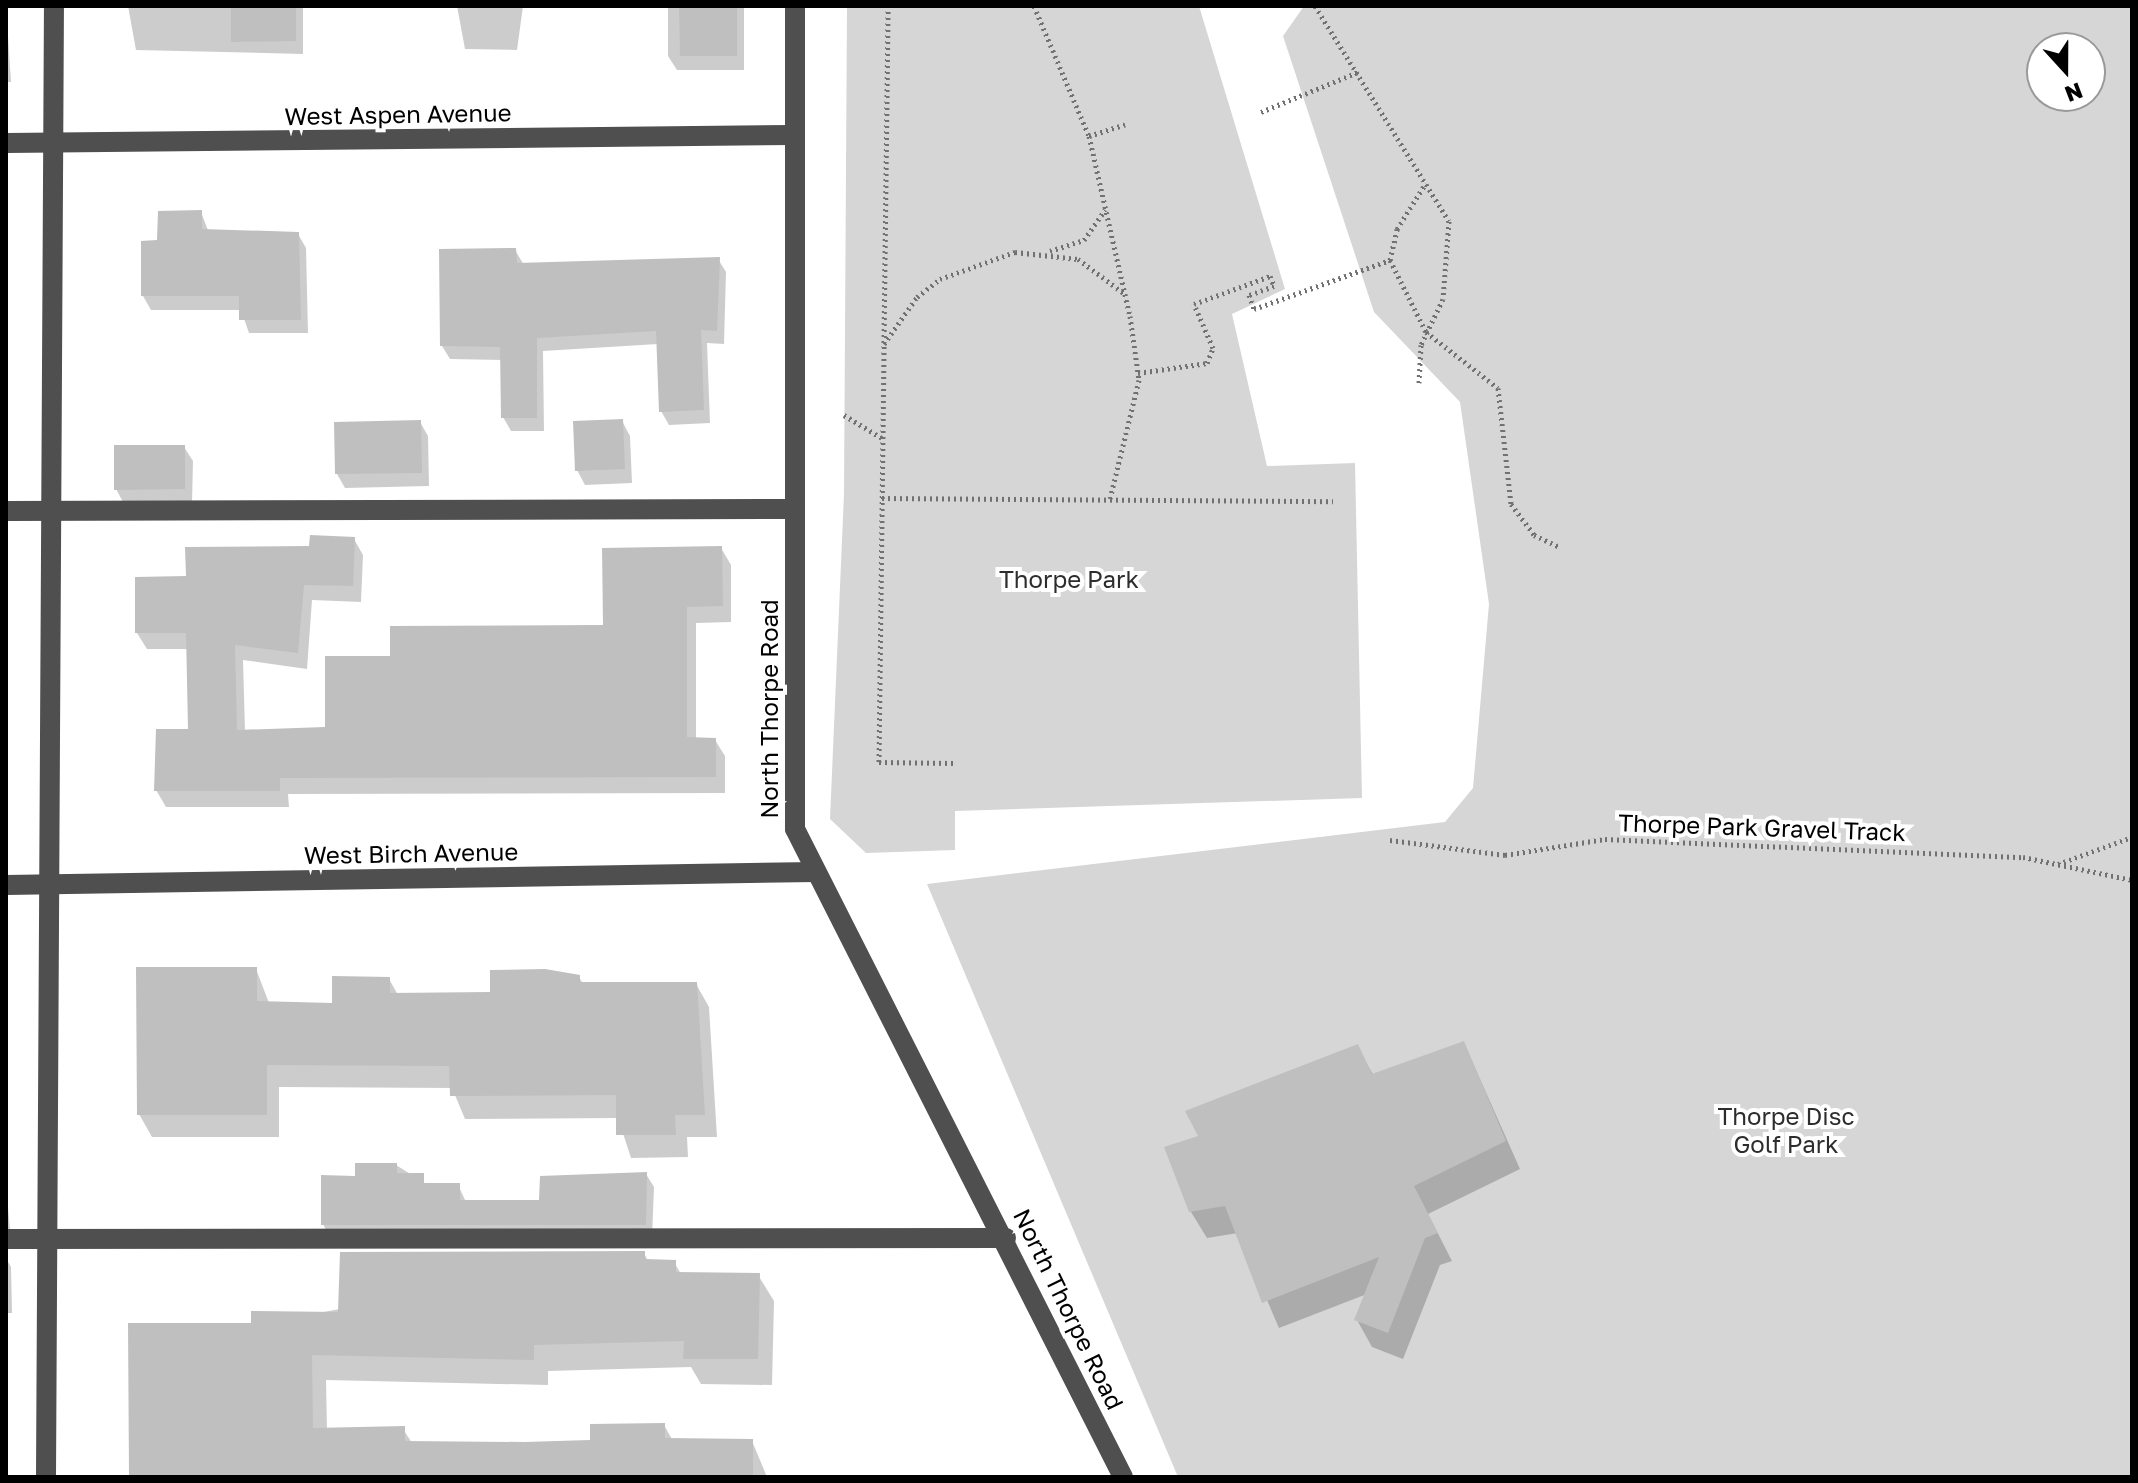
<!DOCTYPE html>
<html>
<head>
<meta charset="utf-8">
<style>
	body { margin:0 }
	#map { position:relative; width:2138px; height:1483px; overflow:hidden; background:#fff; font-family:"Golos Text",sans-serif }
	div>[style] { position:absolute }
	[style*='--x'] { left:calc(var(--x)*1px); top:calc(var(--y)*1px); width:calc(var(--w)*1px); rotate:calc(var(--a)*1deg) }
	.green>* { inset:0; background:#d6d6d6 }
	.shadow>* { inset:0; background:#0003 }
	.building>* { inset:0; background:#bfbfbf }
	.path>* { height:5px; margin-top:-2.5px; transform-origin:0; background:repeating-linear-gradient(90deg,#717171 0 2px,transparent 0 6px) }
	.minor>* { height:20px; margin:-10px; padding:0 10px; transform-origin:10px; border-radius:10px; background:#4f4f4f }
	span { translate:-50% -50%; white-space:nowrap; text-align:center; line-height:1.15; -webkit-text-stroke:8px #fff; paint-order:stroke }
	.street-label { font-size:24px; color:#000 }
	.park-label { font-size:24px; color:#2d2d2d }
	.frame { position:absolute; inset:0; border:8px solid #000; pointer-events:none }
	.north { position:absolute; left:2026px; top:32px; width:80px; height:80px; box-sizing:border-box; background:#fff; border:2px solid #999; border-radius:50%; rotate:159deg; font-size:22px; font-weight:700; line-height:32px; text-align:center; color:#000 }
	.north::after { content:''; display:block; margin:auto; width:28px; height:36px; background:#000; clip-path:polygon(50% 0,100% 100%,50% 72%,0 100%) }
</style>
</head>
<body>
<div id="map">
	<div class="green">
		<i style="clip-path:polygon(847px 6px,1199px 6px,1285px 289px,1232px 314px,1267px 466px,1355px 463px,1362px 798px,955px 811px,955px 850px,866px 853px,830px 819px,844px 494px)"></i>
		<i style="clip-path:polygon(evenodd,1304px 6px,2132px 6px,2132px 1477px,1178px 1477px,927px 884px,1445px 822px,1473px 788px,1489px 604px,1460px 402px,1374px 312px,1283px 36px,1304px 6px,2042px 48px,2090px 48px,2090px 96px,2042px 96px,2042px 48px)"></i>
	</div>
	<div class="shadow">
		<i style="clip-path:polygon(6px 6px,11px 82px,6px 82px)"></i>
		<i style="clip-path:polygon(128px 6px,303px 6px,303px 54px,136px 50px)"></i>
		<i style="clip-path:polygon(457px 6px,523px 6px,517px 50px,465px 49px)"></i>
		<i style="clip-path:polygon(668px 6px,744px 6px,744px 70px,677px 70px,668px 56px)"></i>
		<i style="clip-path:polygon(201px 212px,209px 233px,298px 234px,306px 248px,308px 333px,249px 333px,241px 310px,151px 310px,143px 296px,159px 242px)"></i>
		<i style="clip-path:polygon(515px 250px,524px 265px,718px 259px,726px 272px,724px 344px,707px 343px,710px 423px,669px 425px,661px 411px,658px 344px,543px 351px,544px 431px,511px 431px,503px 417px,502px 360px,450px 359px,442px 346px)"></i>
		<i style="clip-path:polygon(622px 421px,630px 436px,632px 483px,585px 485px,577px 470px)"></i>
		<i style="clip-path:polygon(420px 422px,428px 436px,429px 486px,345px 488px,337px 474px)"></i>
		<i style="clip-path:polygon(184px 447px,193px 461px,192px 503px,124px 504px,116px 489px)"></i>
		<i style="clip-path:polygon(354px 539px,363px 555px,361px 602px,312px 600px,307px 669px,243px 660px,245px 731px,327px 729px,392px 658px,605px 627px,721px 548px,731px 565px,731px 622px,696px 623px,696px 739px,715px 740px,725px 756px,725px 793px,288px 794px,289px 807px,166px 807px,156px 790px,190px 731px,188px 649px,147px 649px,137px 633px,188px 578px)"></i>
		<i style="clip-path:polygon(256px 969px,269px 1003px,334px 1005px,389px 979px,398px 995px,493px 994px,579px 977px,583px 984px,696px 984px,709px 1007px,717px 1137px,687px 1137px,688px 1157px,631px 1158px,618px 1118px,465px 1119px,452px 1088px,279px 1087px,279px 1137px,152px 1137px,139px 1114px)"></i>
		<i style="clip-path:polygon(1464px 1043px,1520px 1169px,1428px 1214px,1452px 1261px,1440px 1265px,1403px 1359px,1372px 1347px,1357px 1320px,1367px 1294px,1279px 1328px,1238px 1233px,1207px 1238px,1191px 1212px,1201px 1137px,1357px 1047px,1374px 1076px)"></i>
		<i style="clip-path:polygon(396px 1165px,428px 1185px,458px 1185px,466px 1202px,541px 1202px,646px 1174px,654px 1187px,652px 1238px,330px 1238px,323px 1224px,357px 1178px)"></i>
		<i style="clip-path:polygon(6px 1186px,11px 1240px,6px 1246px)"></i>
		<i style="clip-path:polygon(644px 1253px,648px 1261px,674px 1262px,681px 1274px,758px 1275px,774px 1301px,772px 1385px,701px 1384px,691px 1367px,548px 1371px,548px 1385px,326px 1380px,327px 1430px,403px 1429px,412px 1443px,592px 1442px,664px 1425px,673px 1441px,752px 1441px,767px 1477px,131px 1477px,253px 1325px)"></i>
		<i style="clip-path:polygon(6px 1258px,11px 1267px,12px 1313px,6px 1313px)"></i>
	</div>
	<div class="building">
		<i style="clip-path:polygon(231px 6px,296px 6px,296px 41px,231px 42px)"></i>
		<i style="clip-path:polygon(679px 6px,737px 6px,737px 56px,680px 56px)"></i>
		<i style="clip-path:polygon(202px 210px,202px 229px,299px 232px,301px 320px,239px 320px,239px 296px,141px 296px,141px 241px,157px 240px,158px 211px)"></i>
		<i style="clip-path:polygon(516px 248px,517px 263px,720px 257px,717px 331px,701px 330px,704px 410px,659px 412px,656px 331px,537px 338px,537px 418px,501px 418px,500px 347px,440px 346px,439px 249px)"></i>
		<i style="clip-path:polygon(623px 419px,625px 469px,575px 471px,573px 421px)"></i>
		<i style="clip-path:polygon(421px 420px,422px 473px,335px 474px,334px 422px)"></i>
		<i style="clip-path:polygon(114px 445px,185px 445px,185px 489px,114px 490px)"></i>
		<i style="clip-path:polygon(310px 535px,355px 537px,353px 586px,304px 585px,298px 653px,235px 645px,237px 730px,325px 727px,325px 656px,390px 656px,390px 626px,603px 625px,602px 548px,722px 546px,723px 606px,687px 607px,687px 737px,716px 738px,716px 777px,280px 778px,280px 791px,154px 791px,156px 729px,188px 729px,186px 633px,135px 633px,135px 577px,186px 576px,185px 547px,309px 546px)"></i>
		<i style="clip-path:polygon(136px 967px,257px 967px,257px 1001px,332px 1003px,332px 976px,390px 977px,390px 993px,490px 992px,490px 970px,545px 969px,580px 975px,580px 982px,697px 982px,705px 1115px,675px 1115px,676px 1135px,616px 1135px,616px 1095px,450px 1096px,449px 1066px,267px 1065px,267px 1115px,137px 1115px)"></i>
		<i style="clip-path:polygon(1464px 1041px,1506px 1141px,1414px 1186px,1438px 1233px,1425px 1238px,1388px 1333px,1354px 1320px,1379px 1257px,1262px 1303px,1225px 1206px,1189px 1212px,1164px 1147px,1198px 1136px,1185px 1111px,1358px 1044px,1372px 1074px)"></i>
		<i style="clip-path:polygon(355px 1163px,397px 1163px,397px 1173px,424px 1173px,424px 1183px,460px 1183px,460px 1200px,539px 1200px,540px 1176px,647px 1172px,646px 1225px,321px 1225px,321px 1175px,355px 1176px)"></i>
		<i style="clip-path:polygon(645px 1251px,645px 1259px,676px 1260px,676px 1272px,760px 1273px,758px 1359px,683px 1359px,684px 1341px,534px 1345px,534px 1360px,312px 1355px,313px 1428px,405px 1426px,405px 1441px,525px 1442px,590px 1440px,590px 1424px,665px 1423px,665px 1438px,753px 1439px,753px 1477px,129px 1477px,128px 1323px,251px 1323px,251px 1311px,338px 1312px,340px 1252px)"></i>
	</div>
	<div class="path">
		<i style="--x:1034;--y:6;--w:141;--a:67.1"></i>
		<i style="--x:1089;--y:136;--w:185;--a:77.2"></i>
		<i style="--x:1130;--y:316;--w:65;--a:82"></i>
		<i style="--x:1139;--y:380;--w:122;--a:103.7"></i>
		<i style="--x:1315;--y:6;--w:253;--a:58.1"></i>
		<i style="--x:1449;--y:221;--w:78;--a:94.4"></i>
		<i style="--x:1443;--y:299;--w:51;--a:115.6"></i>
		<i style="--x:1421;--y:345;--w:38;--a:93"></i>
		<i style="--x:1261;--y:112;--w:105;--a:-22.4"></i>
		<i style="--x:1089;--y:136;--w:38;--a:-18"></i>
		<i style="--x:1050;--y:251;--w:36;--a:-18"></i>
		<i style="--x:1084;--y:240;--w:37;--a:-55"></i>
		<i style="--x:1390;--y:260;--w:32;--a:-77"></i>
		<i style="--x:1397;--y:229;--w:54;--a:-57.8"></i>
		<i style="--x:884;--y:343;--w:337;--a:-89.3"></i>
		<i style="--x:1138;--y:373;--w:70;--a:-8.2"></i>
		<i style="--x:1207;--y:363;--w:16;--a:-68"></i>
		<i style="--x:1213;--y:348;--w:48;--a:-113.4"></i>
		<i style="--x:1194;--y:304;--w:81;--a:-20.2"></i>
		<i style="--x:1270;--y:276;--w:11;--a:68"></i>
		<i style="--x:1274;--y:286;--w:27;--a:160"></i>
		<i style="--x:1249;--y:295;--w:15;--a:70"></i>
		<i style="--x:1254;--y:309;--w:145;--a:-19.8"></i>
		<i style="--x:1390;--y:260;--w:80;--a:63.4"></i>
		<i style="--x:1426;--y:332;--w:91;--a:37.9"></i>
		<i style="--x:1498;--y:388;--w:117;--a:83.6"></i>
		<i style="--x:1511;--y:504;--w:39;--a:53"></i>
		<i style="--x:1534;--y:535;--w:29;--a:25"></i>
		<i style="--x:844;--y:415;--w:44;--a:31.2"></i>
		<i style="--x:882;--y:498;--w:451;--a:0.4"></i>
		<i style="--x:953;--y:763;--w:74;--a:-179.2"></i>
		<i style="--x:879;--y:762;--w:418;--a:-89.3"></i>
		<i style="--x:884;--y:344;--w:57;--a:-54.9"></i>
		<i style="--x:917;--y:297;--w:29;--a:-38"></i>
		<i style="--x:940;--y:279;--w:80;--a:-19.8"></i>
		<i style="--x:1015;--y:252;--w:63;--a:6.3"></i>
		<i style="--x:1078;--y:259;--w:59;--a:36.7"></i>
		<i style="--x:1390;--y:840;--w:116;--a:7.4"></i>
		<i style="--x:1505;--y:855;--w:101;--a:-9.1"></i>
		<i style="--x:1605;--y:839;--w:418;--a:2.5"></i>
		<i style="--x:2023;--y:857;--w:111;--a:11.9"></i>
		<i style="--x:2058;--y:864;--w:79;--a:-20"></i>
	</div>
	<div class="minor">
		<i style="--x:795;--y:6;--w:823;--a:90"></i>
		<i style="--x:795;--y:829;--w:726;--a:63.15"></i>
		<i style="--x:6;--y:143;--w:785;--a:-0.58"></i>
		<i style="--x:6;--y:511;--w:789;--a:-0.15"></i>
		<i style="--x:6;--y:885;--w:810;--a:-0.92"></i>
		<i style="--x:6;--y:1239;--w:1000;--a:-0.06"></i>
		<i style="--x:46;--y:1477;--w:1471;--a:-89.69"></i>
	</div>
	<div class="street-label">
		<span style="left:398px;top:114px;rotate:-1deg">West Aspen Avenue</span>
		<span style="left:769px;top:709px;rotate:-90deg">North Thorpe Road</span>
		<span style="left:1762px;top:827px;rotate:2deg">Thorpe Park Gravel Track</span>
		<span style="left:411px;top:853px;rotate:-1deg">West Birch Avenue</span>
		<span style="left:1069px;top:1309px;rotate:64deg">North Thorpe Road</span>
	</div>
	<div class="park-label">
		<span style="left:1069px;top:579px">Thorpe Park</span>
		<span style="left:1786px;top:1130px">Thorpe Disc<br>Golf Park</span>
	</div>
	<div class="frame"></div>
	<div class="north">N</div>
</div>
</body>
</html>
